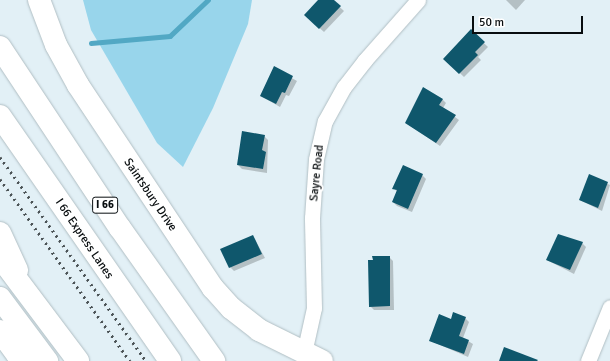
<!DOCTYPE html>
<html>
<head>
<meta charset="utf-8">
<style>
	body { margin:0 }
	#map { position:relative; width:610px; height:361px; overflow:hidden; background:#e2f0f6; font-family:Signika,sans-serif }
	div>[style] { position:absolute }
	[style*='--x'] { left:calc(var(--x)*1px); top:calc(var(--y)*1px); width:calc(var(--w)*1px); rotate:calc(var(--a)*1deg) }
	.green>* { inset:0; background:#98d5eb }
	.shadow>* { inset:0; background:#0003 }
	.stream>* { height:4.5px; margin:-2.25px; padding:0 2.25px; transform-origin:2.25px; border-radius:2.25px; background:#52a8c4 }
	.building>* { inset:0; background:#0f576c }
	.roads { filter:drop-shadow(0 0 1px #b0bec3) drop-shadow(0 0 1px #b0bec3) }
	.street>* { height:15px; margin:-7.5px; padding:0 7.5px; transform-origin:7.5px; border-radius:7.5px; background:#fff }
	.secondary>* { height:22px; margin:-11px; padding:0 11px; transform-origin:11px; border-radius:11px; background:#fff }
	.highway>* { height:22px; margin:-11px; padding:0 11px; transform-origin:11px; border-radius:11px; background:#fff }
	.rail>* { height:3px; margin-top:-1.5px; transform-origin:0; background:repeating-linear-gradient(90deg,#4b5356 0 2px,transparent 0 6px) }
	span { translate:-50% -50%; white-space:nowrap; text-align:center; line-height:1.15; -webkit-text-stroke:4px #fff; paint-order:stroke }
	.shield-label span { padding:1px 3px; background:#fff; border:1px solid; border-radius:3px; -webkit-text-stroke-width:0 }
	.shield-label { font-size:11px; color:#080d0f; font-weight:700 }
	.street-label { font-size:12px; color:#080d0f }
	.scale { position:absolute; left:472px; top:16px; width:111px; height:18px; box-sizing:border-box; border:2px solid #080d0f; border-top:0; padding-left:5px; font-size:12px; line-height:14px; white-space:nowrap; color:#080d0f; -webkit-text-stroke:3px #fff; paint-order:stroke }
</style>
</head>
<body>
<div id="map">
	<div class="green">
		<i style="clip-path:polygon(83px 0,252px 0,248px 24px,213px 108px,183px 167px,157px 143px,91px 30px)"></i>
	</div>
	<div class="shadow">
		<i style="clip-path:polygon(319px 0,332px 0,344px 11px,324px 32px,305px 15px)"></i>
		<i style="clip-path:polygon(506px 0,525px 0,516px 10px)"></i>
		<i style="clip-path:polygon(471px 31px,488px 47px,478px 57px,481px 60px,464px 77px,445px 59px)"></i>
		<i style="clip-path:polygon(274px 68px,297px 81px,289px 96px,286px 95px,280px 107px,261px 96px)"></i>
		<i style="clip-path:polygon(442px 99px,446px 103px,443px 108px,459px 120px,440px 146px,406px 123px)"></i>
		<i style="clip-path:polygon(264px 136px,268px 140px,267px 173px,242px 169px,238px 165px)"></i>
		<i style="clip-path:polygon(422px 175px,426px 179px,412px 212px,397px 206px,393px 202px,397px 192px,394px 188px)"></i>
		<i style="clip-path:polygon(590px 176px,610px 185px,602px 211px,580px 200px)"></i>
		<i style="clip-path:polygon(253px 236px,265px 258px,234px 271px,230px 267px)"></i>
		<i style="clip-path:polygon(582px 243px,586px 247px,574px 274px,547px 260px)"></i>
		<i style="clip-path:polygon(389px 257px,393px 261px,394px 310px,374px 310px,370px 306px)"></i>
		<i style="clip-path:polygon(465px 318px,469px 322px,463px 338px,473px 344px,468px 357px,431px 341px,451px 320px)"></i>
	</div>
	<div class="stream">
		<i style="--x:91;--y:43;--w:79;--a:-5.1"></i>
		<i style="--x:170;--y:36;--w:52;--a:-43.5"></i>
	</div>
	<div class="building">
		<i style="clip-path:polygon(318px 0,334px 0,341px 6px,319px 29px,304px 15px)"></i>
		<i style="clip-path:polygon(471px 29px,485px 42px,475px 52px,478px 55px,459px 74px,443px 59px)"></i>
		<i style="clip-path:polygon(274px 66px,293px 76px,285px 93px,282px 92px,276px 104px,260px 96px)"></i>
		<i style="clip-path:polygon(423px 87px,443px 99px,439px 105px,456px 115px,436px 143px,405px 123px)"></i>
		<i style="clip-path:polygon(242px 131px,265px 135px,262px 150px,266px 152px,263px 169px,237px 165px)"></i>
		<i style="clip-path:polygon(403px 165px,423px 174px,408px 209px,392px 202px,397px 190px,392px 189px)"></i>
		<i style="clip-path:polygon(589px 174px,608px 182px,598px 208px,579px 200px)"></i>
		<i style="clip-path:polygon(558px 234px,583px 242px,570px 270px,546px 260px)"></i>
		<i style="clip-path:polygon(253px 235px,262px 254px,229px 268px,220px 249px)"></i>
		<i style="clip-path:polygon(372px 256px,390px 256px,390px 306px,369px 307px,368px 260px,373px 260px)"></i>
		<i style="clip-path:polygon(453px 312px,466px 317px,459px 336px,469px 340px,464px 354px,429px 341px,439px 314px,451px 319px)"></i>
		<i style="clip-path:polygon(504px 347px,538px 360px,537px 361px,499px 361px)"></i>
	</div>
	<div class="roads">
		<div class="street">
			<i style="--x:304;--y:353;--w:46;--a:-77.5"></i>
			<i style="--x:314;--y:308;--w:90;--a:-91.3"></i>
			<i style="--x:312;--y:218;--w:59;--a:-86.1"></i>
			<i style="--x:316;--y:159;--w:39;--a:-77"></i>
			<i style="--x:325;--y:121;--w:39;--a:-61"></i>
			<i style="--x:344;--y:87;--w:34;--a:-52"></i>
			<i style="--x:365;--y:60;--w:80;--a:-48.5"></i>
			<i style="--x:588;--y:361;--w:58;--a:-67.8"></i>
		</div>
		<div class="secondary">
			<i style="--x:39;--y:0;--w:48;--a:69.3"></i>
			<i style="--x:56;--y:45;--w:46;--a:61.2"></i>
			<i style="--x:78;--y:85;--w:244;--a:56.4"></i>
			<i style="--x:213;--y:288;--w:27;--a:48"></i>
			<i style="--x:231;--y:308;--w:36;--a:38"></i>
			<i style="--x:259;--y:330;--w:70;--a:26.2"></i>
		</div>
		<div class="highway">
			<i style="--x:0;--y:47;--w:217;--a:56.5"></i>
			<i style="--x:120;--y:228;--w:163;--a:54.7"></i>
			<i style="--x:0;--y:116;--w:298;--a:55.2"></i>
			<i style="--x:0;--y:233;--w:41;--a:65.3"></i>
			<i style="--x:0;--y:257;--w:130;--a:53.1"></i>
			<i style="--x:0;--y:298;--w:79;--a:53.3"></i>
			<i style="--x:0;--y:331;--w:31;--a:54"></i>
			<i style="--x:18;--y:356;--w:9;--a:32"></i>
		</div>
	</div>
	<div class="rail">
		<i style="--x:0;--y:157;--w:251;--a:54.4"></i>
		<i style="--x:0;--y:179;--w:224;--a:54.5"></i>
	</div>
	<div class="shield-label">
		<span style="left:105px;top:205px">I 66</span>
	</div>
	<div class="street-label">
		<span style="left:317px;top:173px;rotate:-84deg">Sayre Road</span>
		<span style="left:150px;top:195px;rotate:56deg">Saintsbury Drive</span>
		<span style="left:84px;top:239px;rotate:56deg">I 66 Express Lanes</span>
	</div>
	<div class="scale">50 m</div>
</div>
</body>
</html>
